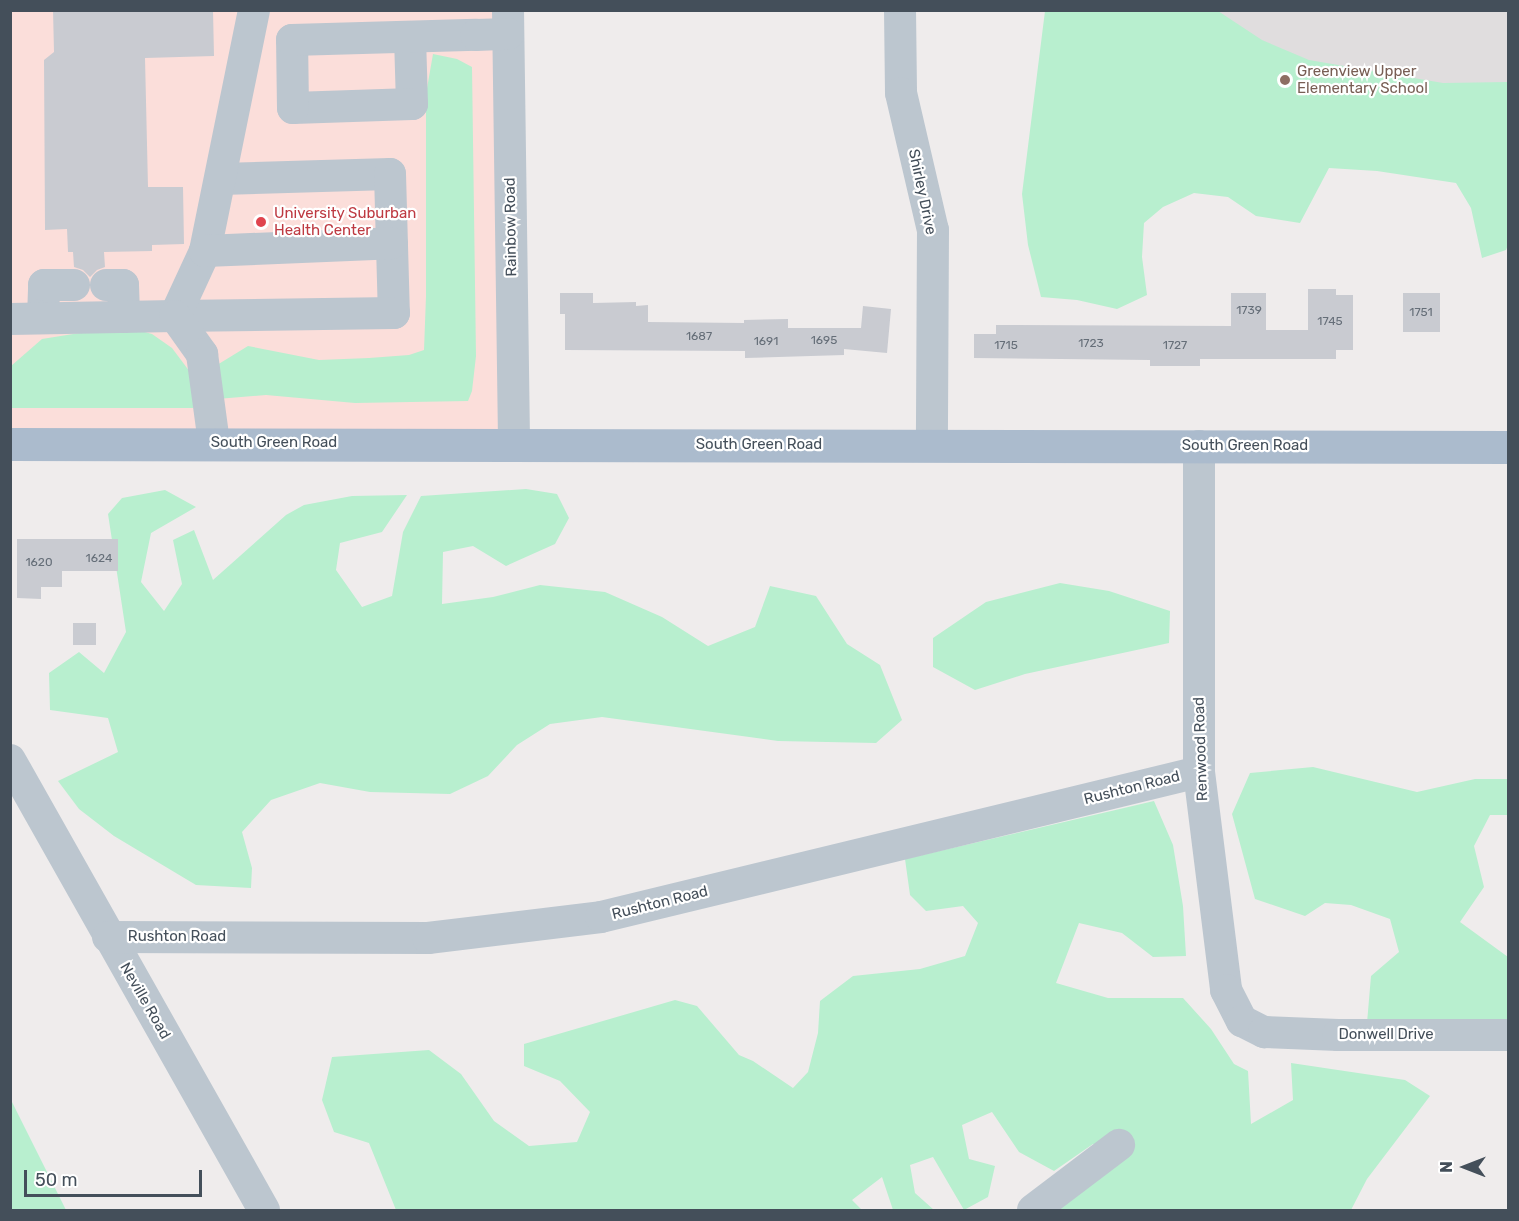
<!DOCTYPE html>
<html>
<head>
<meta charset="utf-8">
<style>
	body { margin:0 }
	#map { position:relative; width:1519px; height:1221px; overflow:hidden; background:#efecec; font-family:Rubik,sans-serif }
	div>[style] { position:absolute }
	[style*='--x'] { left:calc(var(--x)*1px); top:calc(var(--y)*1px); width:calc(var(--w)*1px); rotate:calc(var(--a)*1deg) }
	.education>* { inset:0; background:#e0ddde }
	.medical>* { inset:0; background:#fbdeda }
	.green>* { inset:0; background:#b8efcf }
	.building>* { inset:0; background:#c9cbd1 }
	.minor>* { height:32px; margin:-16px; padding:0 16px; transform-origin:16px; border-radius:16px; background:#bcc6cf }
	.major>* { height:33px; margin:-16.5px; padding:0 16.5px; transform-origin:16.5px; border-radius:16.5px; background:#abbbcd }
	.dots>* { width:16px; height:16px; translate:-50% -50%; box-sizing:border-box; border:3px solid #fff; border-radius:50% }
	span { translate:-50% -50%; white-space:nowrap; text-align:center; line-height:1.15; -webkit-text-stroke:4.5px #fff; paint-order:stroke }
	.number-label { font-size:12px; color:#656e78 }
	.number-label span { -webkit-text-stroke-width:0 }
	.education-label { font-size:15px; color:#785e54 }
	.left { translate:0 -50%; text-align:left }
	.street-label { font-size:15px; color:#444f5a }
	.health-label { font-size:15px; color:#be3a42 }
	.frame { position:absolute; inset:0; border:12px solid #444f5a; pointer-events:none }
	.north { position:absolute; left:1435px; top:1137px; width:60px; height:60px; -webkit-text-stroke:4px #fff; paint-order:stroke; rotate:270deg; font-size:16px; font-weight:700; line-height:24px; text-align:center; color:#444f5a }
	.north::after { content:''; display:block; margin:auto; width:21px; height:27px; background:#444f5a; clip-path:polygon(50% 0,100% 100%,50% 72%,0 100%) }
	.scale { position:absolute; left:24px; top:1170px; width:178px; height:27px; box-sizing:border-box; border:3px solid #444f5a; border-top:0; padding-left:8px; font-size:18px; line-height:21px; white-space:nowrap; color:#444f5a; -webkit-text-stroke:4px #fff; paint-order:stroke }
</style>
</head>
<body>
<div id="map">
	<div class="education">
		<i style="clip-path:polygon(1061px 11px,1508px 11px,1508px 150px)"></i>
	</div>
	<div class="medical">
		<i style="clip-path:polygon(10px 11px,508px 11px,514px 443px,11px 444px)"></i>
	</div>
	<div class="green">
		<i style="clip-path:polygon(1045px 11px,1218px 11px,1262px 40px,1309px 60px,1443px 83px,1508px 82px,1508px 245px,1506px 250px,1482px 258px,1471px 208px,1456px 183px,1377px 171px,1329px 168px,1300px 223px,1256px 216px,1228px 197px,1194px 193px,1163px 207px,1144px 223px,1142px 257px,1147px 295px,1117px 309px,1077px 300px,1041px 297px,1028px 245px,1022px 194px)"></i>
		<i style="clip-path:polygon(433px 54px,457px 59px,472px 67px,476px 356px,472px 391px,468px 401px,355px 403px,266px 395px,217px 399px,217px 365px,248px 346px,319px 360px,369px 358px,409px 355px,424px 350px,426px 296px,426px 94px)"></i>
		<i style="clip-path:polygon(123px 326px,152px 334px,172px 348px,190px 372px,196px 394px,193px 408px,11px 408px,11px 366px,42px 339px)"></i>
		<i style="clip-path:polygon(526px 489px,557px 494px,569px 518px,555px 544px,506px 566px,473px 546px,443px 552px,442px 604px,493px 597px,540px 585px,605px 592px,662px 617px,708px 646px,755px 627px,770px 586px,816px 596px,847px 644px,880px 665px,902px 720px,876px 743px,778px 741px,602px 717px,550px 724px,517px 745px,488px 776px,450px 794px,370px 792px,320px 783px,271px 800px,242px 832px,252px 868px,251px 888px,196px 885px,114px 836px,79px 809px,58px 781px,118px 752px,108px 718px,50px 710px,49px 673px,79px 652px,104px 673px,126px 632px,108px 514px,122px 498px,165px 490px,196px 507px,151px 533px,141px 582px,164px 611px,182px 584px,173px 540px,194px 530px,213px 580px,286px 515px,304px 505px,352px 496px,407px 495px,382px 532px,340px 543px,336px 570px,362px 607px,392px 596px,403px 532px,421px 496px)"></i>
		<i style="clip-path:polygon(1060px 583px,1109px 591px,1170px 611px,1169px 643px,1025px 674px,975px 690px,933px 667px,933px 638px,986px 602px)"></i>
		<i style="clip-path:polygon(1313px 767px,1417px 792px,1475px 779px,1508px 779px,1508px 815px,1490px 815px,1474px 846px,1484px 887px,1460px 922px,1508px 957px,1508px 1024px,1367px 1023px,1371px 976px,1399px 952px,1390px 919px,1351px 905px,1325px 903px,1305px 916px,1255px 899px,1232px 814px,1250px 773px)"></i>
		<i style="clip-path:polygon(1154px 801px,1173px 845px,1183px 906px,1186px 956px,1153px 957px,1122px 933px,1079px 923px,1056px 983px,1108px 998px,1183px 998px,1211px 1029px,1234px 1064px,1248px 1071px,1251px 1124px,1293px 1100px,1291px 1063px,1405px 1080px,1430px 1096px,1367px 1179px,1351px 1210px,1033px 1210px,1118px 1145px,1093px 1144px,1054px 1171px,1019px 1152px,992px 1112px,962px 1125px,969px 1159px,995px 1166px,988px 1197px,964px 1210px,933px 1157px,910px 1165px,915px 1193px,934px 1210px,893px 1210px,882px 1177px,852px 1200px,862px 1210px,396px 1210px,369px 1143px,334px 1132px,322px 1100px,332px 1057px,429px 1050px,461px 1074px,494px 1121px,529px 1146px,577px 1142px,590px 1112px,560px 1081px,524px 1066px,524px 1044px,675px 1000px,697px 1006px,739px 1055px,753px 1061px,793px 1088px,808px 1072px,818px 1033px,820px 1001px,853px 976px,920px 969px,965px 956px,978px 923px,963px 906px,926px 911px,910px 895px,905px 859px)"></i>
		<i style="clip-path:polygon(11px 1100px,66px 1210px,11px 1210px)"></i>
	</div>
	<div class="building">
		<i style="clip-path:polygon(53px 10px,213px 10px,214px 56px,145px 58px,148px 187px,183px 187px,184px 244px,152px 245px,152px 251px,104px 252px,105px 267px,97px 270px,90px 277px,83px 270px,74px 267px,73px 252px,68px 252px,67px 229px,45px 230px,44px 60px,54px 52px)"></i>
		<i style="clip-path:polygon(1308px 289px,1336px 289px,1336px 295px,1353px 295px,1353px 350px,1336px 350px,1336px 359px,1200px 359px,1200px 366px,1150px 366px,1150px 360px,974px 358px,974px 334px,996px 334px,996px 325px,1231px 326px,1231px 293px,1266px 293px,1266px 330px,1308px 330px)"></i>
		<i style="clip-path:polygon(560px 293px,593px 293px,593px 303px,636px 302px,636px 306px,648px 305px,648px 322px,744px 323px,744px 320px,788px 319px,788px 328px,861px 328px,863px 306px,891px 309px,887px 353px,844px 349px,844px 355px,745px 358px,745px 351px,565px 350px,565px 314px,560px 314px)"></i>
		<i style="clip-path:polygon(1403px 293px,1440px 293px,1440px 332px,1403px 332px)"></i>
		<i style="clip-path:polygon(17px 539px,118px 539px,118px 571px,62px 571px,62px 587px,41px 587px,41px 599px,17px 598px)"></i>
		<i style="clip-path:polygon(73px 623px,96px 623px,96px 645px,73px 645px)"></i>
	</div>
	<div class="minor">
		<i style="--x:508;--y:10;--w:433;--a:89.2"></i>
		<i style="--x:900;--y:10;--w:83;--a:89.3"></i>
		<i style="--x:901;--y:93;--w:141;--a:76.9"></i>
		<i style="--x:933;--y:230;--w:216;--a:90.3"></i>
		<i style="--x:410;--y:37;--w:67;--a:88.3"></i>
		<i style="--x:412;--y:104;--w:119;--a:178.1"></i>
		<i style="--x:293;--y:108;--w:68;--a:-90.8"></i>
		<i style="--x:292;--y:40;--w:184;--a:-1.6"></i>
		<i style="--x:476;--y:35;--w:32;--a:-2"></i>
		<i style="--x:221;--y:179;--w:169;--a:-1.7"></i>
		<i style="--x:390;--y:174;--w:139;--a:88.4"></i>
		<i style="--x:394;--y:313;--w:219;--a:179.2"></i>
		<i style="--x:175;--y:316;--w:72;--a:-65.2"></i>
		<i style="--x:205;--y:251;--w:246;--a:-78.5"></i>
		<i style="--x:205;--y:251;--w:187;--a:-2.4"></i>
		<i style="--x:106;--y:285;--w:17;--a:0"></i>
		<i style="--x:123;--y:285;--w:32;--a:88"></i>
		<i style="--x:43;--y:318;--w:33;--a:-88"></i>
		<i style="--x:44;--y:285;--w:30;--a:0"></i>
		<i style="--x:10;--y:319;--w:165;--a:-1"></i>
		<i style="--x:175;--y:316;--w:47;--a:54.6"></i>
		<i style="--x:202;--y:354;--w:90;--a:82.3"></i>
		<i style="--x:1199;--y:446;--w:326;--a:90"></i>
		<i style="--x:1199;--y:772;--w:220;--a:82.9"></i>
		<i style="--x:1226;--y:990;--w:35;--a:63"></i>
		<i style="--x:1242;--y:1021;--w:25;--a:27"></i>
		<i style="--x:1264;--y:1032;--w:74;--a:2.3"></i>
		<i style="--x:1338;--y:1035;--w:170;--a:0"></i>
		<i style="--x:10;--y:760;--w:517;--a:60.56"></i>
		<i style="--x:108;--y:937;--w:320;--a:0.2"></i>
		<i style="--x:428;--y:938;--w:174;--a:-6.9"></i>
		<i style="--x:601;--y:917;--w:615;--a:-13.63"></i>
		<i style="--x:1033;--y:1210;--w:108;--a:-37.1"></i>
	</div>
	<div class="major">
		<i style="--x:10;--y:444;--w:1498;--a:0.11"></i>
	</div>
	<div class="dots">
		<i style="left:1285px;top:80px;background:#8d6e63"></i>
		<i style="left:261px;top:222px;background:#e0444e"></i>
	</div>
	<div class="number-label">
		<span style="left:1249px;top:311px">1739</span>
		<span style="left:1421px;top:313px">1751</span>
		<span style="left:1330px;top:322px">1745</span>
		<span style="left:699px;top:337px">1687</span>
		<span style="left:824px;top:341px">1695</span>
		<span style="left:766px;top:342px">1691</span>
		<span style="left:1091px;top:344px">1723</span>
		<span style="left:1006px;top:346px">1715</span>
		<span style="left:1175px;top:346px">1727</span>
		<span style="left:99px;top:559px">1624</span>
		<span style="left:39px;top:563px">1620</span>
	</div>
	<div class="education-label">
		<span class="left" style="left:1297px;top:80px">Greenview Upper<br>Elementary School</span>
	</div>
	<div class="street-label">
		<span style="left:922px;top:192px;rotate:78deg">Shirley Drive</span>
		<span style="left:511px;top:227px;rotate:-91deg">Rainbow Road</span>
		<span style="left:274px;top:443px">South Green Road</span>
		<span style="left:759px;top:445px">South Green Road</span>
		<span style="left:1245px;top:446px">South Green Road</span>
		<span style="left:1201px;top:749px;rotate:-92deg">Renwood Road</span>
		<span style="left:1132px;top:788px;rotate:-14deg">Rushton Road</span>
		<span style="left:660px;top:903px;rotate:-14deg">Rushton Road</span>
		<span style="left:177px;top:937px">Rushton Road</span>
		<span style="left:145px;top:1001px;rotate:60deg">Neville Road</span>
		<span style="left:1386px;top:1035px">Donwell Drive</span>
	</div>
	<div class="health-label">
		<span class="left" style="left:274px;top:222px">University Suburban<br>Health Center</span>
	</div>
	<div class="frame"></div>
	<div class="north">N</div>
	<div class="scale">50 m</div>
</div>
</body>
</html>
